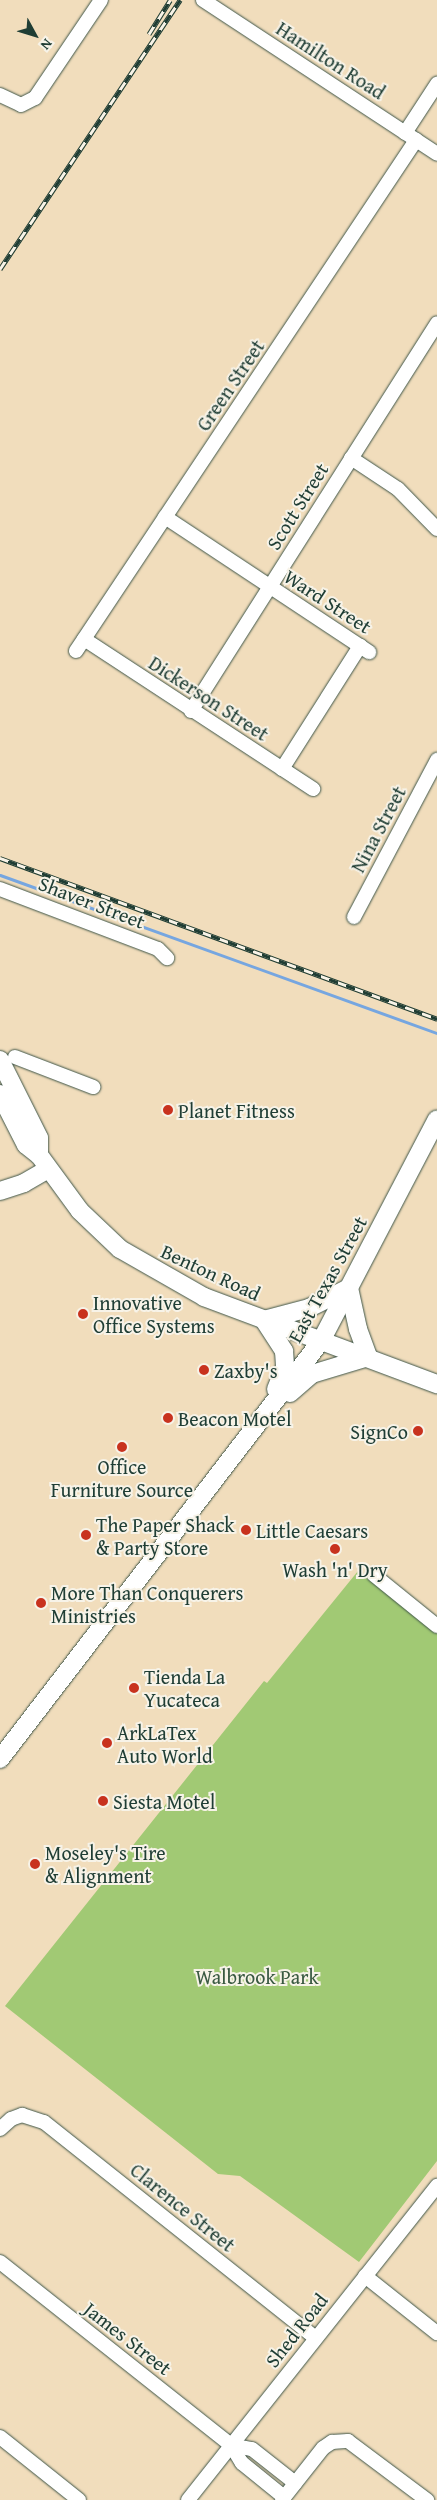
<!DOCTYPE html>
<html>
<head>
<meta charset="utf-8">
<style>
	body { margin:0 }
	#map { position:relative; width:437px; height:2500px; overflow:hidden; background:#f1ddbc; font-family:"Gentium Book Plus",serif }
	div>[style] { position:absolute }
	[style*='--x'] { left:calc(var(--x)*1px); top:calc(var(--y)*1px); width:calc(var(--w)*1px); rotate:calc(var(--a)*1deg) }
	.green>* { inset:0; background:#a1c974 }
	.stream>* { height:3px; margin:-1.5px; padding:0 1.5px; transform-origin:1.5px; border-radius:1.5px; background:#76a6e0 }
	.roads { filter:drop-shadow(0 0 1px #3e5548) drop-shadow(0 0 1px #3e5548) }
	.minor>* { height:14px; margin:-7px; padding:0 7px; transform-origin:7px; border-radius:7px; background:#fff }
	.major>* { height:18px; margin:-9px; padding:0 9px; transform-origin:9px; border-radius:9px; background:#fff }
	.rail>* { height:5px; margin-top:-2.5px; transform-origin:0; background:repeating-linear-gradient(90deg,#f7f3e8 0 9px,#1f3d34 0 18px); box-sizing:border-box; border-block:1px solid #1f3d34 }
	.dots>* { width:14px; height:14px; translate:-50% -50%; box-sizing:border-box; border:2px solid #f7f3e8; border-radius:50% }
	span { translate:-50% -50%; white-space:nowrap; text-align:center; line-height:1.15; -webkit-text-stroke:4px #f7f3e8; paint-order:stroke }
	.street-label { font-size:20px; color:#1f3d34 }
	.poi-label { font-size:20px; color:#1f3d34 }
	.left { translate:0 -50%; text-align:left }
	.right { translate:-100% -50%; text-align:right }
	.park-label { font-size:20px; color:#395941 }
	.north { position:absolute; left:10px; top:10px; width:50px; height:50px; -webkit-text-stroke:4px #f7f3e8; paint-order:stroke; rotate:129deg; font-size:14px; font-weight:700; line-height:20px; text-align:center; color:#1f3d34 }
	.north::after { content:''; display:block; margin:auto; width:18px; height:22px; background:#1f3d34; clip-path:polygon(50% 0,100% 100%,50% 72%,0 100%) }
</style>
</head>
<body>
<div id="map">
	<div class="green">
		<i style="clip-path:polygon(358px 1571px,437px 1633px,437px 2161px,359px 2262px,240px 2176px,218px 2174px,5px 2006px,264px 1681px,267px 1683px)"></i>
	</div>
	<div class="stream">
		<i style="--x:0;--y:875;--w:465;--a:19.9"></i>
	</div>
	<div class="roads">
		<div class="minor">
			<i style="--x:203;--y:0;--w:280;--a:33.3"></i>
			<i style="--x:0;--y:95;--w:23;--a:25"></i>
			<i style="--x:21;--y:105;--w:16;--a:-27"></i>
			<i style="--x:35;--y:98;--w:118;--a:-56"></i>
			<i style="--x:405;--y:133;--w:59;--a:-56.9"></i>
			<i style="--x:351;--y:458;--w:56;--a:33.4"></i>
			<i style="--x:398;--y:489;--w:56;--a:45.7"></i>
			<i style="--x:165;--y:517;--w:245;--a:33.5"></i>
			<i style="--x:84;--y:639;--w:274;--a:33.2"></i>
			<i style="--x:76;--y:651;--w:614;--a:-56.36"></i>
			<i style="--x:191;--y:711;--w:459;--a:-57.6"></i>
			<i style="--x:282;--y:769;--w:146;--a:-57.6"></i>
			<i style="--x:0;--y:889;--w:169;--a:20.8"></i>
			<i style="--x:158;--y:949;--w:13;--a:45"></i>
			<i style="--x:354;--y:917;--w:178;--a:-62.1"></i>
			<i style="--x:15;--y:1057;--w:84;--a:21"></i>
			<i style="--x:374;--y:1575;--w:81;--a:39"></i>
			<i style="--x:0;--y:2129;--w:15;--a:-42"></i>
			<i style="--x:11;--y:2119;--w:12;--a:-20"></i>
			<i style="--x:22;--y:2115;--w:23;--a:18"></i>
			<i style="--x:44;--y:2122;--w:347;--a:38.5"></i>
			<i style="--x:0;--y:2262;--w:295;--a:38.4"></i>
			<i style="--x:231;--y:2445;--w:21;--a:59"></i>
			<i style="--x:242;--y:2463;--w:54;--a:39"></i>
			<i style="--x:365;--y:2276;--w:92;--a:38.4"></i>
			<i style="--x:0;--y:2437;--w:101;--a:38.6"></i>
			<i style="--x:231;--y:2445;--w:21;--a:11"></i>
			<i style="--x:252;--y:2449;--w:55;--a:38.3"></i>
			<i style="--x:188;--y:2500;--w:401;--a:-51.6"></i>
			<i style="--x:282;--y:2500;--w:66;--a:-51.7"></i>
			<i style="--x:323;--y:2448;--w:11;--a:-34"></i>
			<i style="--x:332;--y:2442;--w:16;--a:-4"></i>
			<i style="--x:348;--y:2441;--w:99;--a:36.8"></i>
		</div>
		<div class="major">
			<i style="--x:0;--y:1060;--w:87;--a:63.4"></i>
			<i style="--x:39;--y:1138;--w:17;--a:90"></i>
			<i style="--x:0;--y:1094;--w:57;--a:63"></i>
			<i style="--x:26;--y:1145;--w:16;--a:38"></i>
			<i style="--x:39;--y:1155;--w:69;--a:53.8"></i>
			<i style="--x:80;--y:1211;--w:55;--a:43.5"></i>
			<i style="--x:120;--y:1249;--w:97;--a:29.7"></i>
			<i style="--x:204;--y:1297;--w:249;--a:20.5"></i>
			<i style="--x:0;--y:1191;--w:25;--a:-18"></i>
			<i style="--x:24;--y:1183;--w:28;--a:-30"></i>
			<i style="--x:349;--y:1288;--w:42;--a:77.6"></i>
			<i style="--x:358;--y:1329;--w:30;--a:70"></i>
			<i style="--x:264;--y:1320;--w:37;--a:57"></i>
			<i style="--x:284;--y:1351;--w:16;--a:86"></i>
			<i style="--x:285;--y:1367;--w:24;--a:112"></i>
			<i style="--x:264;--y:1320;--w:47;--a:-14.9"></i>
			<i style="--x:309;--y:1308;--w:45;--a:-26.6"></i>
			<i style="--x:290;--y:1393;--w:29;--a:-41"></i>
			<i style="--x:312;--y:1374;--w:59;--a:-16.9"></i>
			<i style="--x:0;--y:1759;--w:527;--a:-52.48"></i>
			<i style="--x:321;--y:1341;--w:250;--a:-62.4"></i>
		</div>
	</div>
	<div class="rail">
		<i style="--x:149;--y:34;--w:40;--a:-58"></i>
		<i style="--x:0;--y:269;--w:324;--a:-56.2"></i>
		<i style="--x:0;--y:858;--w:466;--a:20.2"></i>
	</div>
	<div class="dots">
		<i style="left:168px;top:1110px;background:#c8321e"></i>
		<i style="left:83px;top:1314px;background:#c8321e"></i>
		<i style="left:204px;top:1370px;background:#c8321e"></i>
		<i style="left:168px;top:1418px;background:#c8321e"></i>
		<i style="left:418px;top:1431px;background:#c8321e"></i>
		<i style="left:122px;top:1447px;background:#c8321e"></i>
		<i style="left:246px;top:1530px;background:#c8321e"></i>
		<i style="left:86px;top:1535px;background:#c8321e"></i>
		<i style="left:335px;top:1549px;background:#c8321e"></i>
		<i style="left:41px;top:1603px;background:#c8321e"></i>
		<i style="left:134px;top:1688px;background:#c8321e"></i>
		<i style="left:107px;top:1743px;background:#c8321e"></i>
		<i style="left:103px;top:1801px;background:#c8321e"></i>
		<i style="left:35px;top:1864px;background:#c8321e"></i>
	</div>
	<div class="street-label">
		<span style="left:331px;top:60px;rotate:33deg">Hamilton Road</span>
		<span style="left:230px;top:385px;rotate:-56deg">Green Street</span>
		<span style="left:297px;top:506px;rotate:-58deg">Scott Street</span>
		<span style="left:328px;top:601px;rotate:33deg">Ward Street</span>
		<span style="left:209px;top:698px;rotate:33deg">Dickerson Street</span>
		<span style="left:378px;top:829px;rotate:-62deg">Nina Street</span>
		<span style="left:92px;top:902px;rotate:21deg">Shaver Street</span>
		<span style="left:211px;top:1272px;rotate:25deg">Benton Road</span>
		<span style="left:327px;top:1279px;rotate:-61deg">East Texas Street</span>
		<span style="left:183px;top:2207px;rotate:39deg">Clarence Street</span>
		<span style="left:296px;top:2330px;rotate:-52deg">Shed Road</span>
		<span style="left:128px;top:2338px;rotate:38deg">James Street</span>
	</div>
	<div class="poi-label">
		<span class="left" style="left:178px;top:1110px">Planet Fitness</span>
		<span class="left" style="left:93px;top:1314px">Innovative<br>Office Systems</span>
		<span class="left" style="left:214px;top:1370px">Zaxby's</span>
		<span class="left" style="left:178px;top:1418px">Beacon Motel</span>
		<span class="right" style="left:408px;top:1431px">SignCo</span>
		<span style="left:122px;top:1478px">Office<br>Furniture Source</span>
		<span class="left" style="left:96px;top:1536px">The Paper Shack<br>&amp; Party Store</span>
		<span class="left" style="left:256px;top:1530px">Little Caesars</span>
		<span style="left:335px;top:1569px">Wash 'n' Dry</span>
		<span class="left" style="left:51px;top:1604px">More Than Conquerers<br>Ministries</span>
		<span class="left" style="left:144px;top:1688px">Tienda La<br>Yucateca</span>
		<span class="left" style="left:117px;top:1744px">ArkLaTex<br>Auto World</span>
		<span class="left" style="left:113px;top:1801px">Siesta Motel</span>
		<span class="left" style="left:45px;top:1864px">Moseley's Tire<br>&amp; Alignment</span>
	</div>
	<div class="park-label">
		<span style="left:257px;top:1976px">Walbrook Park</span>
	</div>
	<div class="north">N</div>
</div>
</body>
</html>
